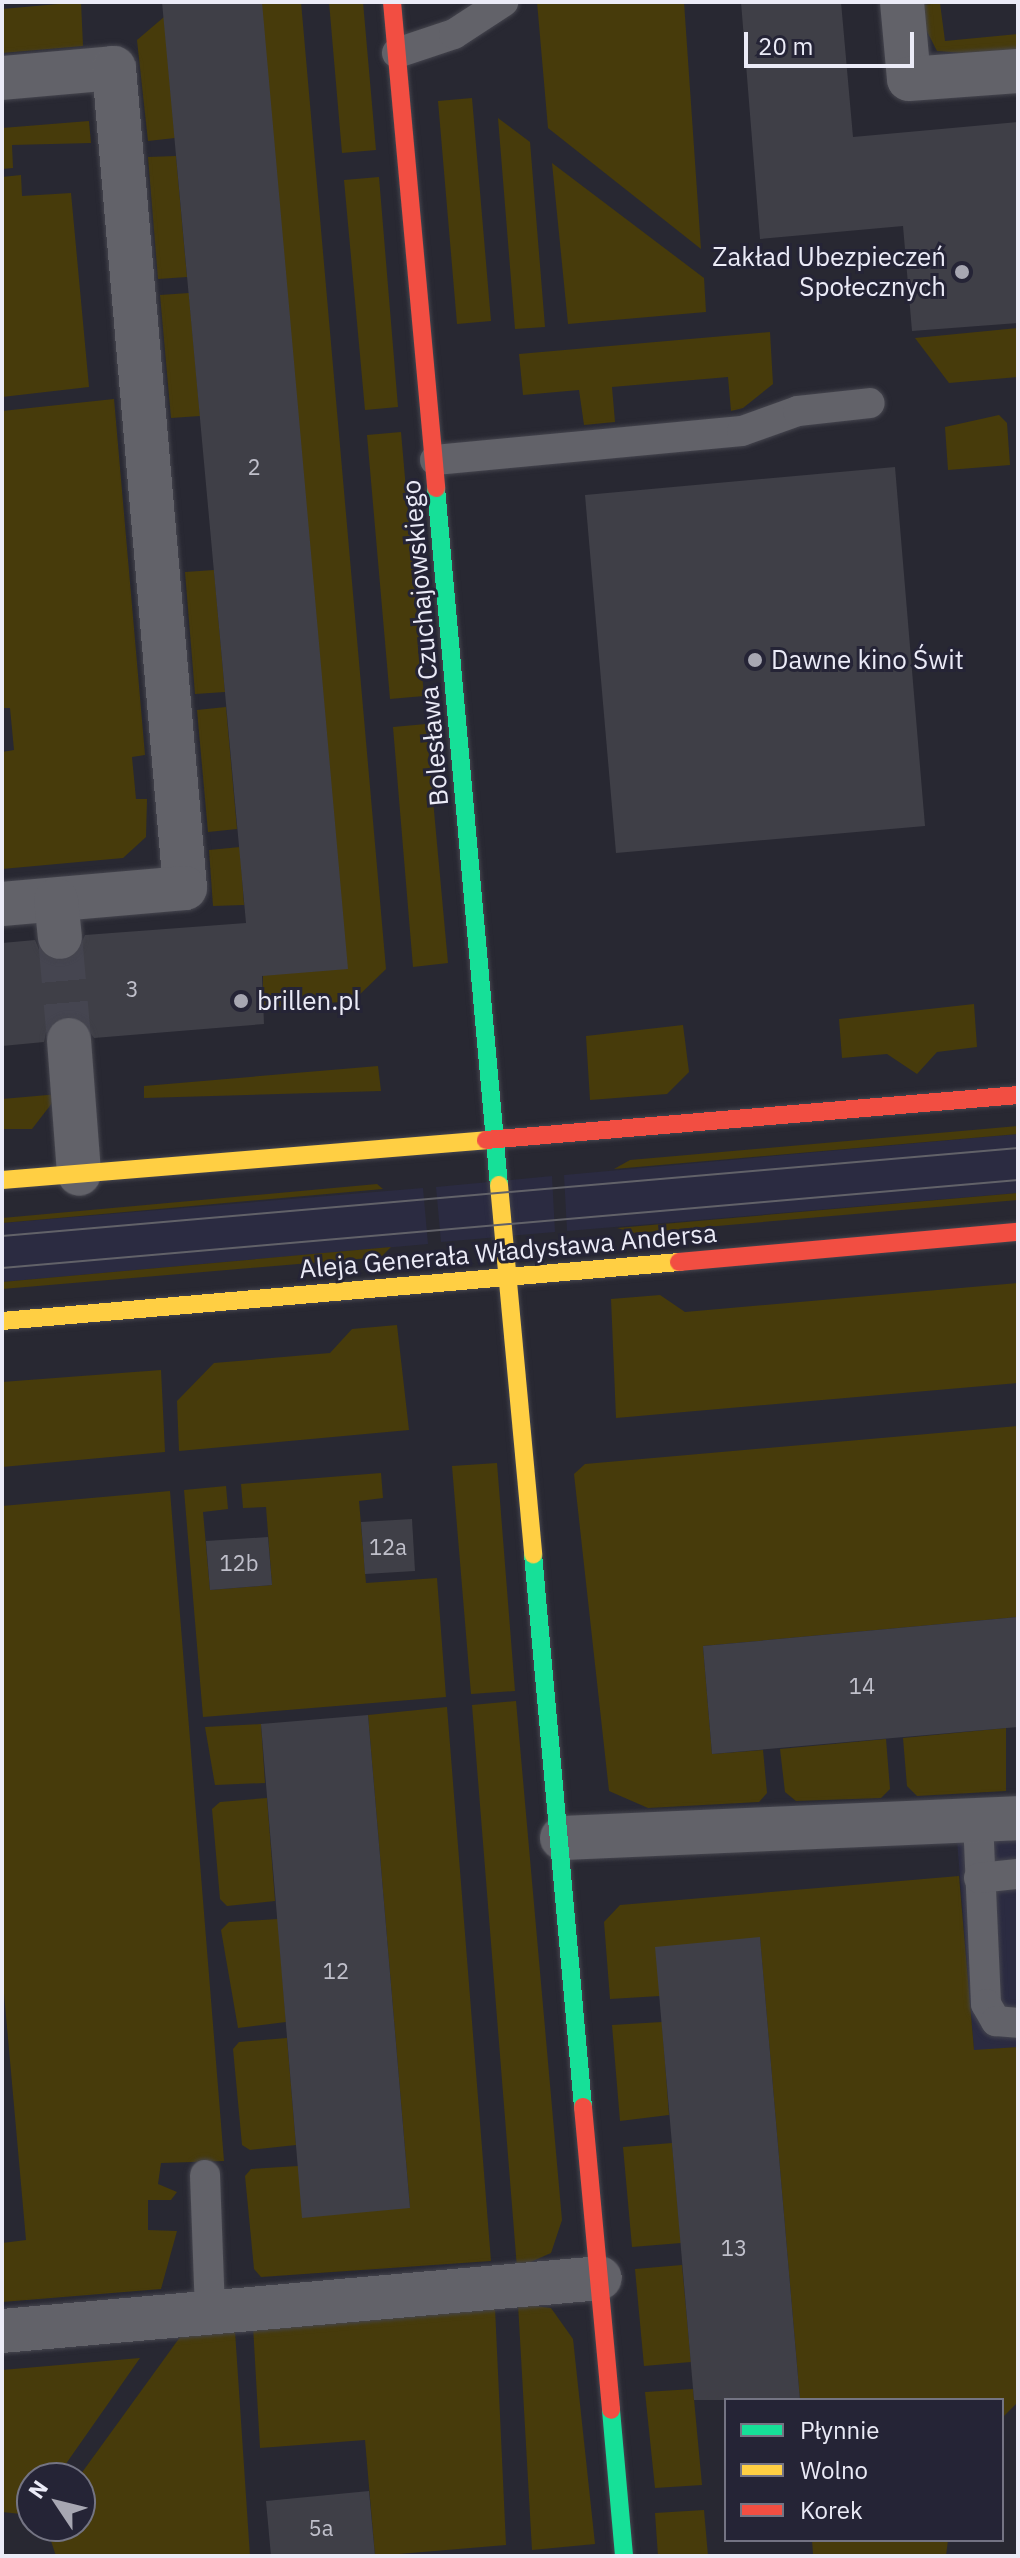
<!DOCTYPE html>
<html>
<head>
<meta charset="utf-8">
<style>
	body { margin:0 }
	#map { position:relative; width:1020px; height:2558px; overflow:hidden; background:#282832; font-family:"IBM Plex Sans",sans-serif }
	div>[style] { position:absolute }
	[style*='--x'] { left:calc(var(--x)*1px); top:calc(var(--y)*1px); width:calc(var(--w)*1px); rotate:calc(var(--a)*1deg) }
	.built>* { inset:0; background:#2b2b41 }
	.green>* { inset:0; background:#473b0b }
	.building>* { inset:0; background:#3f3f47 }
	.street-tunnel>* { height:44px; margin-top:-22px; transform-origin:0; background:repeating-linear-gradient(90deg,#454550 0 44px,transparent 0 66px) }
	.roads { filter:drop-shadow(0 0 2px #45454e) drop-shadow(0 0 2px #45454e) }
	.lane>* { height:30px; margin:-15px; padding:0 15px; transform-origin:15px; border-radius:15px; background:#626269 }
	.street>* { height:44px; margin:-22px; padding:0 22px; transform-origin:22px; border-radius:22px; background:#626269 }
	.fast>* { height:18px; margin:-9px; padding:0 9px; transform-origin:9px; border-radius:9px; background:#16e098 }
	.slow>* { height:18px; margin:-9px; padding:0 9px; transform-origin:9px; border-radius:9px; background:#ffcf43 }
	.jam>* { height:18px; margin:-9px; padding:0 9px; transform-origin:9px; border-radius:9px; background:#f24e42 }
	.tram>* { height:2px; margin:-1px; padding:0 1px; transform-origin:1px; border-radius:1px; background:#626269 }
	.dots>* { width:22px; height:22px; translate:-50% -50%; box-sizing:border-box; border:4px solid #252436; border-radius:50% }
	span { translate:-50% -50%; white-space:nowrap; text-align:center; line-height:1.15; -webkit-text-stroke:6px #252436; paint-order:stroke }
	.number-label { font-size:22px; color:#c0c0cb }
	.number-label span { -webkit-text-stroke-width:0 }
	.poi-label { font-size:26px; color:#ebebf7 }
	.right { translate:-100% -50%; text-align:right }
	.left { translate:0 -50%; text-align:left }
	.street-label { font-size:26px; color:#ebebf7 }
	.frame { position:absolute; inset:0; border:4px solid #ebebf7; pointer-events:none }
	.legend { position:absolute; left:724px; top:2398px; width:280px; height:144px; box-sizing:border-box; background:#252436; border:2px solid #747483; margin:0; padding:10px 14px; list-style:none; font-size:24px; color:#ebebf7 }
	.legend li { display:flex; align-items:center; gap:16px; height:40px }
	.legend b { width:40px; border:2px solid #747483 }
	.north { position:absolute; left:16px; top:2462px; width:80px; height:80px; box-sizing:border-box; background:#252436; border:2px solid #747483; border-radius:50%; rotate:305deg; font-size:22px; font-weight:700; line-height:32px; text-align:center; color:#ebebf7 }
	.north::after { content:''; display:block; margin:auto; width:28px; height:36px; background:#a7a7b2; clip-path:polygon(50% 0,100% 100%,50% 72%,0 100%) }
	.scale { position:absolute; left:744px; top:32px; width:170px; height:36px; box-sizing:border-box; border:4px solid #ebebf7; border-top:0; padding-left:10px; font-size:24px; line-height:28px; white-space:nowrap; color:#ebebf7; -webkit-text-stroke:6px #252436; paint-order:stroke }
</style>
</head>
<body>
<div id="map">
	<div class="built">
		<i style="clip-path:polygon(1018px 1134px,1018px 1193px,567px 1231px,564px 1175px)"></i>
		<i style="clip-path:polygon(552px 1176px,555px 1232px,441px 1242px,436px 1187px)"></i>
		<i style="clip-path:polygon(423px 1188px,428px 1244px,2px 1282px,2px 1223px)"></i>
		<i style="clip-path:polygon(1018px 1831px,1018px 2047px,974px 2051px,957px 1840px)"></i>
	</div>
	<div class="green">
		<i style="clip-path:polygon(81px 2px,83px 46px,2px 53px,2px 9px)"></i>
		<i style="clip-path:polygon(262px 2px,301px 2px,386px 969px,353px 1001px,263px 1008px)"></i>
		<i style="clip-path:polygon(329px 2px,363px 2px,376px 150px,342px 153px)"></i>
		<i style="clip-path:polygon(537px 2px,684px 2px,701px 249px,548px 128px)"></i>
		<i style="clip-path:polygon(940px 3px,945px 41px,1018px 34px,1018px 57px,937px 51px,914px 6px)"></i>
		<i style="clip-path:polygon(164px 17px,175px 138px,148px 141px,137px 40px)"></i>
		<i style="clip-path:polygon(472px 98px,491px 321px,457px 324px,438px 101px)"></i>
		<i style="clip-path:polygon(498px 118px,530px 142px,545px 327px,515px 329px)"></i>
		<i style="clip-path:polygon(89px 121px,91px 143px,12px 145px,13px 168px,2px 169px,2px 128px)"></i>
		<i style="clip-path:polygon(176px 156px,187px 277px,158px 279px,148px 157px)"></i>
		<i style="clip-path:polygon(552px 163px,704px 278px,706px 312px,568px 324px)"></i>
		<i style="clip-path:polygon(21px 175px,22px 196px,71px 193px,89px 387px,2px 397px,2px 177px)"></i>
		<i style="clip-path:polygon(379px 177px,398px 407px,365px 410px,344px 180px)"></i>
		<i style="clip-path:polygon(189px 293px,200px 416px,171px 418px,160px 295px)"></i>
		<i style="clip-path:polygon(1018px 328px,1018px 377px,949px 383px,915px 338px)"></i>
		<i style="clip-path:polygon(770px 332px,773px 384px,743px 408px,731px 411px,728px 377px,612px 387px,615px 422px,584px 425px,579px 390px,523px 395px,519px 354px)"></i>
		<i style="clip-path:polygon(114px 399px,145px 755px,132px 757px,136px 799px,147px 799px,146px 837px,123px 858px,2px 869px,2px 752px,14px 750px,10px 708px,2px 708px,2px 411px)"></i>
		<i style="clip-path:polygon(999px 415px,1007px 423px,1010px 465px,948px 470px,945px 427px)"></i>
		<i style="clip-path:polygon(401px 432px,424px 696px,390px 699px,367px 435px)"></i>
		<i style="clip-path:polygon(214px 570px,225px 692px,195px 694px,185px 572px)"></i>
		<i style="clip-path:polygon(226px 707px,237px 829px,208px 832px,197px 710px)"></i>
		<i style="clip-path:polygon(426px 724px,448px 963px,413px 967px,393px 727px)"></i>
		<i style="clip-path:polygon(240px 847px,244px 905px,213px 906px,209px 850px)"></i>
		<i style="clip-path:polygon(974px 1004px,977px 1047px,937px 1052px,917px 1074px,887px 1054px,842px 1058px,839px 1019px)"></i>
		<i style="clip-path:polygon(683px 1025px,689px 1072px,667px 1094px,590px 1100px,586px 1036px)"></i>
		<i style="clip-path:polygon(378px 1066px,381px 1091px,144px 1098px,144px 1086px)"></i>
		<i style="clip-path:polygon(59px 1094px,32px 1129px,2px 1129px,2px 1099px)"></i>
		<i style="clip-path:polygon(1018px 1126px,1018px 1134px,614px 1169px,630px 1160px)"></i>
		<i style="clip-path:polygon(377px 1184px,383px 1189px,2px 1223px,2px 1218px)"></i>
		<i style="clip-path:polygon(1018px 1193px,1018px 1200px,635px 1233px,617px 1228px)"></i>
		<i style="clip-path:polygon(391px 1247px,381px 1257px,2px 1289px,2px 1282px)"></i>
		<i style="clip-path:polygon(1018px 1283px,1018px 1383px,616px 1418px,611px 1299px,660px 1295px,685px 1312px)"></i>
		<i style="clip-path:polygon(397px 1325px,409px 1430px,179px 1451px,177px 1401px,214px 1363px,330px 1353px,352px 1329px)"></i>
		<i style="clip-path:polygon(161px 1370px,165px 1452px,2px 1467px,2px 1382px)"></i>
		<i style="clip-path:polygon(1018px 1426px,1018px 1617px,703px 1646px,712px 1754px,763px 1750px,767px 1793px,759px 1802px,648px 1808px,609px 1791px,574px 1474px,585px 1464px)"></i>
		<i style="clip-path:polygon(497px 1463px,515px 1691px,471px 1694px,452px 1466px)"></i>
		<i style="clip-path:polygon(381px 1473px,383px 1498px,359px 1501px,366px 1583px,437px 1578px,446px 1697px,203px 1717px,184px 1490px,226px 1486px,228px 1509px,203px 1512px,210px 1590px,272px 1585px,266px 1507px,243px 1508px,241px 1484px)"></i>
		<i style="clip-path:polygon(170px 1491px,224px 2161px,161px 2163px,158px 2184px,177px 2192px,171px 2200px,148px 2200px,148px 2230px,177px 2231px,161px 2289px,2px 2302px,2px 2243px,26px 2240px,2px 1971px,2px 1506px)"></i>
		<i style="clip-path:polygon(516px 1701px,562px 2220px,551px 2253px,517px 2268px,472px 1705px)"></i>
		<i style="clip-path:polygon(447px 1707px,491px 2261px,261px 2277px,254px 2269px,245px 2176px,251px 2169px,298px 2166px,410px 2208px,368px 1715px)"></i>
		<i style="clip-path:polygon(261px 1724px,265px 1783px,215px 1785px,205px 1727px)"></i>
		<i style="clip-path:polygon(1006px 1728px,1006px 1791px,917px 1796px,907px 1786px,903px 1738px)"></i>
		<i style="clip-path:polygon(886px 1739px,890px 1789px,881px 1798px,796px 1801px,785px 1792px,780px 1749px)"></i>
		<i style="clip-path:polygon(267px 1798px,275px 1901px,227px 1906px,220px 1899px,212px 1809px,220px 1802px)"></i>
		<i style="clip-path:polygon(959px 1876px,974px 2050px,1018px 2047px,1018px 2402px,1002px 2418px,1002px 2400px,800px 2400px,760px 1938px,660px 1996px,610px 1999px,604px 1922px,620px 1905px)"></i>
		<i style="clip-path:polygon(278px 1919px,286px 2022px,238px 2028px,221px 1930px,229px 1922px)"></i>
		<i style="clip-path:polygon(662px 2022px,669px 2115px,620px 2121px,612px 2025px)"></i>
		<i style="clip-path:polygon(287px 2038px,296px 2145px,250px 2150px,242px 2145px,233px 2049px,239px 2042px)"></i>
		<i style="clip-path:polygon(672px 2143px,681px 2243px,632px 2247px,623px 2147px)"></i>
		<i style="clip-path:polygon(682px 2265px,691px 2362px,644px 2366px,635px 2269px)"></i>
		<i style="clip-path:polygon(518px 2304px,551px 2308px,573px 2339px,595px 2544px,532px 2550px)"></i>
		<i style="clip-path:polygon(495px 2308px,506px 2545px,375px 2556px,365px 2440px,260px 2448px,253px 2326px)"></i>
		<i style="clip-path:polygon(235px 2331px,250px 2556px,56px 2556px,46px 2526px,80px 2526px,78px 2478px,183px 2333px)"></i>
		<i style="clip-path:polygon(140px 2358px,56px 2478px,32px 2478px,31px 2515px,2px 2512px,2px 2370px)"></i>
		<i style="clip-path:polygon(693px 2389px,702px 2485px,655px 2488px,645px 2392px)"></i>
		<i style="clip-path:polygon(704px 2510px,708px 2556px,658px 2556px,655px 2513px)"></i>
		<i style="clip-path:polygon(812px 2540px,948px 2540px,946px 2556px,788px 2556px,813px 2554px)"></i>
	</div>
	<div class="building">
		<i style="clip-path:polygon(162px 2px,262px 2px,348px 969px,262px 976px,264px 1024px,94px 1038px,80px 1018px,66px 1015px,47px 1028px,44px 1042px,2px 1046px,2px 943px,35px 940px,40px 952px,62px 962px,75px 957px,85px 935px,246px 923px)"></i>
		<i style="clip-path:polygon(741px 2px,841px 2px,853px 137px,1018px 122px,1018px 323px,912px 331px,903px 226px,760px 239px)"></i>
		<i style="clip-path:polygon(895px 467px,925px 826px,616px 853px,585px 495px)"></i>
		<i style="clip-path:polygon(412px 1519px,415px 1571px,365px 1574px,361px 1522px)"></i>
		<i style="clip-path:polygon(268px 1537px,272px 1585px,210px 1590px,206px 1541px)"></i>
		<i style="clip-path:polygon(1018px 1617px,1018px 1727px,712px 1754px,703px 1646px)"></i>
		<i style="clip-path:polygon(368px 1715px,410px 2208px,302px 2218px,261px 1724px)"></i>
		<i style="clip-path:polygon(760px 1937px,800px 2400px,694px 2400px,655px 1947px)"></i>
		<i style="clip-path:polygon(369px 2491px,375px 2556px,271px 2556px,266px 2501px)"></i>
	</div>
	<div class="street-tunnel">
		<i style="--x:60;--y:937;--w:103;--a:85"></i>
	</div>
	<div class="roads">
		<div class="lane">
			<i style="--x:397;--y:53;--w:60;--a:-18.4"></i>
			<i style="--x:454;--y:34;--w:59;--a:-33.1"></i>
			<i style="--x:435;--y:460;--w:308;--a:-5.4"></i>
			<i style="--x:742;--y:431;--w:59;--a:-19.7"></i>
			<i style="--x:798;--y:411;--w:72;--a:-6.3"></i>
			<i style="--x:978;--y:1820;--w:184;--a:87.5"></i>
			<i style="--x:986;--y:2004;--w:20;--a:60"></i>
			<i style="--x:996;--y:2021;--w:22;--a:5"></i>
			<i style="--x:979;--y:1878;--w:39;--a:-6"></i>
			<i style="--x:205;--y:2175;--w:138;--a:87.9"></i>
		</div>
		<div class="street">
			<i style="--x:902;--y:2;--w:77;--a:84.8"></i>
			<i style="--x:909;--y:79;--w:109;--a:-4.2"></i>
			<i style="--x:2;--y:78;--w:112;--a:-5.1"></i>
			<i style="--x:114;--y:68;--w:823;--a:85.05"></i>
			<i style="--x:185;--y:888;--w:184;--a:175"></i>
			<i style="--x:56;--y:900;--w:37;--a:84"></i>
			<i style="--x:69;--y:1040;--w:134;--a:85.7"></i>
			<i style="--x:562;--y:1838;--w:456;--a:-2.5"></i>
			<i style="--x:2;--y:2331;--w:600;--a:-5.06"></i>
		</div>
		<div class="fast">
			<i style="--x:436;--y:488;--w:700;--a:84.84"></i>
			<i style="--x:533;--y:1554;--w:555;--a:84.83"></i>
			<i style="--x:611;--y:2410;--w:147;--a:84.9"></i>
		</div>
		<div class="slow">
			<i style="--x:2;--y:1180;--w:486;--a:-4.7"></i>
			<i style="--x:499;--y:1185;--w:371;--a:84.7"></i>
			<i style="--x:2;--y:1321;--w:680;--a:-4.98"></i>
		</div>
		<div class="jam">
			<i style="--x:392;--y:2;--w:488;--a:84.8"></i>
			<i style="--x:486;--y:1140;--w:534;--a:-4.83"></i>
			<i style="--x:679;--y:1262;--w:340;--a:-5.1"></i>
			<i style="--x:583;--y:2107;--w:304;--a:84.7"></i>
		</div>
	</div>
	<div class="tram">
		<i style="--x:2;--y:1236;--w:1020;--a:-4.95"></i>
		<i style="--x:2;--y:1268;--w:1020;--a:-4.95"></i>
	</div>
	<div class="dots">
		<i style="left:962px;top:272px;background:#a7a7b2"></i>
		<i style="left:755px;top:660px;background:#a7a7b2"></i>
		<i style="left:241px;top:1001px;background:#a7a7b2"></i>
	</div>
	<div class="number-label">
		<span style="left:254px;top:467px">2</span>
		<span style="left:132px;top:989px">3</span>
		<span style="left:388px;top:1547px">12a</span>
		<span style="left:239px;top:1563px">12b</span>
		<span style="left:862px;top:1686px">14</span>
		<span style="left:336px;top:1971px">12</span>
		<span style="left:734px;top:2248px">13</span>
		<span style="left:321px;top:2528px">5a</span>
	</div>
	<div class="poi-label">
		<span class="right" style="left:946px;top:272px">Zakład Ubezpieczeń<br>Społecznych</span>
		<span class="left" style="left:771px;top:660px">Dawne kino Świt</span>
		<span class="left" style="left:257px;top:1001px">brillen.pl</span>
	</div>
	<div class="street-label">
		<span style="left:425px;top:643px;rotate:-95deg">Bolesława Czuchajowskiego</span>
		<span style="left:508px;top:1251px;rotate:-5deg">Aleja Generała Władysława Andersa</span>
	</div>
	<div class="frame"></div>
	<ul class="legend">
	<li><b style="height:10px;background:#16e098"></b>Płynnie</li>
	<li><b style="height:10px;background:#ffcf43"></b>Wolno</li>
	<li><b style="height:10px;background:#f24e42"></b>Korek</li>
	</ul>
	<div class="north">N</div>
	<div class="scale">20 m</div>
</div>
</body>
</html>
